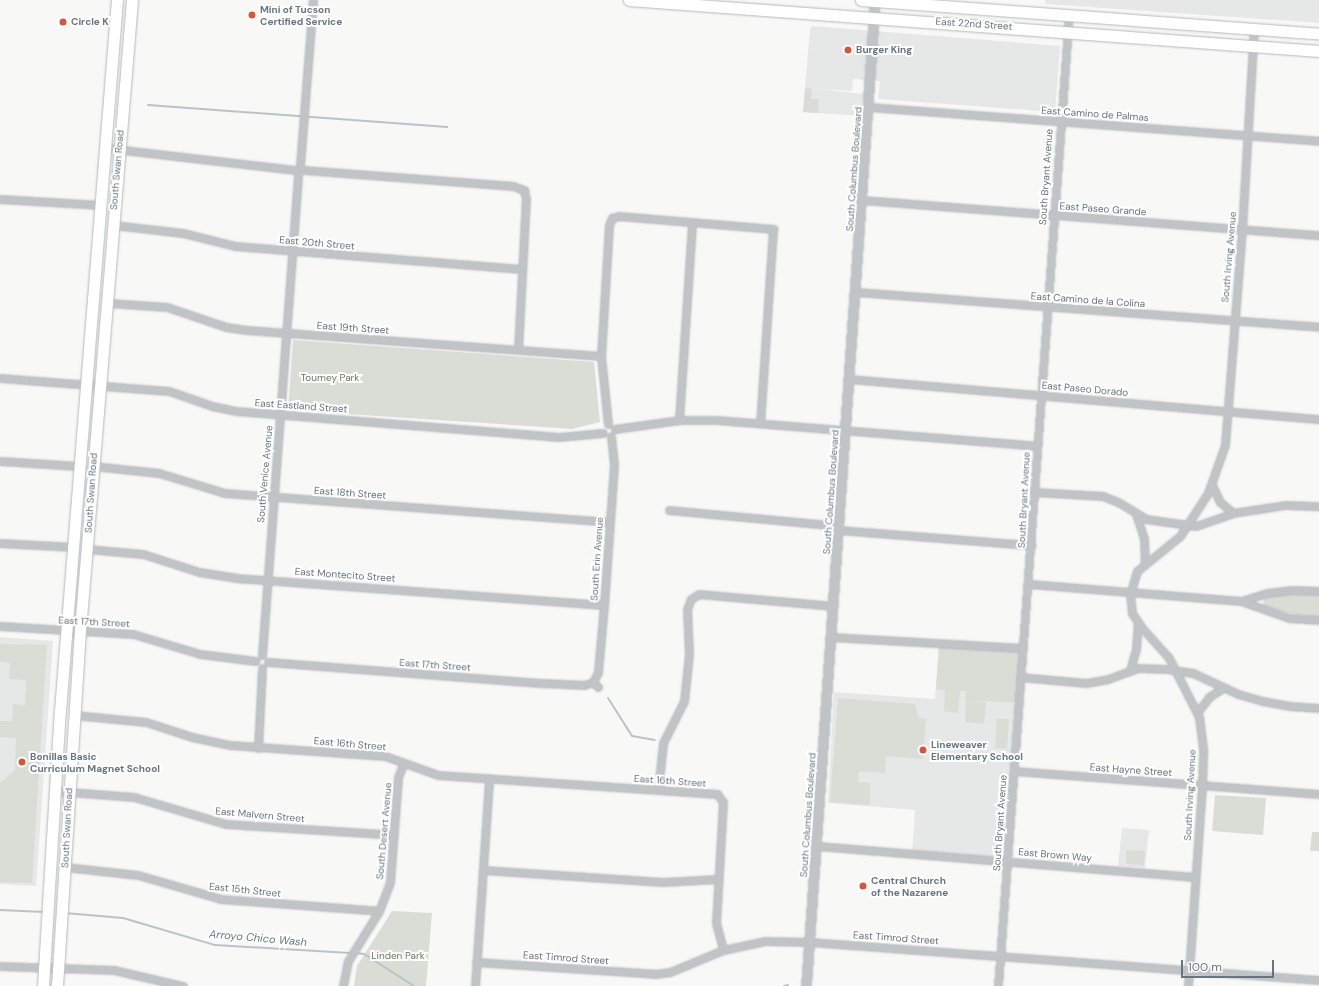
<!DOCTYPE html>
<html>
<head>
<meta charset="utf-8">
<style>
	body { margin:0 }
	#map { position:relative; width:1319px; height:986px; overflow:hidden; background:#f8f8f6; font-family:"DM Sans",sans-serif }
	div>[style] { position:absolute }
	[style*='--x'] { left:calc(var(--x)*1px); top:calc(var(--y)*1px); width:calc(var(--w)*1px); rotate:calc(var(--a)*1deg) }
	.built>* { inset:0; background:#e6e7e7 }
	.green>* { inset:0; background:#d9ddd6 }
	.stream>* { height:2px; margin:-1px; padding:0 1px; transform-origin:1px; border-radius:1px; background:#b9c4c8 }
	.roads { filter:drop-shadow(0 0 1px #b4b8bc) drop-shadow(0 0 1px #b4b8bc) }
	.minor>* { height:7px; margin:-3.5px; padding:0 3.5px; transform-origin:3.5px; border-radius:3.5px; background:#c0c4c7 }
	.tertiary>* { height:9px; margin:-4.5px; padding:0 4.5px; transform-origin:4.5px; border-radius:4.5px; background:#c0c4c7 }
	.primary>* { height:11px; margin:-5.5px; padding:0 5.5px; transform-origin:5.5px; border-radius:5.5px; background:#fff }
	.dots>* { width:11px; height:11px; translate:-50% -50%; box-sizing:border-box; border:2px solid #fff; border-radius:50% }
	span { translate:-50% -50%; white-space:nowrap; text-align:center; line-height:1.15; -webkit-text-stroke:4px #fff; paint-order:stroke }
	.poi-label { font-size:10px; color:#66757f; font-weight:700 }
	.left { translate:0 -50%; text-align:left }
	.street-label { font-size:10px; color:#66757f }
	.park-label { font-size:10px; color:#687764 }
	.water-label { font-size:11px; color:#667a80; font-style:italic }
	.scale { position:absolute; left:1181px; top:960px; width:93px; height:18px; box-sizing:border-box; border:2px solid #66757f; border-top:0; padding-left:5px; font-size:12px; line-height:14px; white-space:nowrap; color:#66757f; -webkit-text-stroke:3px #fff; paint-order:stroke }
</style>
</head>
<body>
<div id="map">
	<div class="built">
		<i style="clip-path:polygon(1045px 0,1319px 0,1319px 23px,1045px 4px)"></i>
		<i style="clip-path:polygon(812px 26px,1060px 46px,1055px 112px,878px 99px,880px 81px,853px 79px,852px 91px,819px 89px,863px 94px,862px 116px,803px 112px,810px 29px)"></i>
		<i style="clip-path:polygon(0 637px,53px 641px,36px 886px,0 884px)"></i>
		<i style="clip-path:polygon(939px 643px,1023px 648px,1007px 861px,912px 854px,915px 810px,828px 803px,834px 692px,935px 699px)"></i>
		<i style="clip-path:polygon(1122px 828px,1149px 830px,1145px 868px,1118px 866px)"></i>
	</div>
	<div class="green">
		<i style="clip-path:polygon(805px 88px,812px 89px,811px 99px,819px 99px,818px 113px,803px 112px)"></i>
		<i style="clip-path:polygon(293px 340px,594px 362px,600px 422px,572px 429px,288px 410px)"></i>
		<i style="clip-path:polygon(1291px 594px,1319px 595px,1319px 617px,1292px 614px,1264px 606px,1263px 602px,1264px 599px,1275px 596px)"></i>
		<i style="clip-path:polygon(0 644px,47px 645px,32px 883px,0 882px,0 783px,15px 770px,16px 738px,0 737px,0 721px,12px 721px,13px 704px,25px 705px,26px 680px,9px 679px,10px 663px,0 662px)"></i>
		<i style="clip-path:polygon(939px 646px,1023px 648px,1018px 703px,965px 700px,966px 691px,960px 691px,958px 713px,944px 711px,945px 690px,936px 689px)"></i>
		<i style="clip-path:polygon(838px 698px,915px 704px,919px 718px,926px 719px,923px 759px,886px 756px,885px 773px,859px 771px,858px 782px,870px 783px,870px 805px,830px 802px)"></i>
		<i style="clip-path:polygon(966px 700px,986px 702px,984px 724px,965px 722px)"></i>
		<i style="clip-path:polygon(997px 719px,1009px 719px,1007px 749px,995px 748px)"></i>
		<i style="clip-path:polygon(1215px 795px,1266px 798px,1263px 835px,1212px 831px)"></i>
		<i style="clip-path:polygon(1312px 832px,1319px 832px,1319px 851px,1310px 851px)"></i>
		<i style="clip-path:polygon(1126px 850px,1145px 851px,1144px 865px,1126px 864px)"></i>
		<i style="clip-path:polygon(392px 911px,432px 913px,426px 986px,354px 986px,357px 966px)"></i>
	</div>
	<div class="stream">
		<i style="--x:148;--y:105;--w:300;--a:4.2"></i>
		<i style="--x:608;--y:698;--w:45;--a:57.7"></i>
		<i style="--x:632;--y:736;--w:23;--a:10"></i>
		<i style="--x:0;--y:910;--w:45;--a:2.5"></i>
		<i style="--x:65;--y:913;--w:58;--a:4.9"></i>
		<i style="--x:123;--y:918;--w:96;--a:16.4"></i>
		<i style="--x:215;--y:945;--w:135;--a:3.4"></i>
		<i style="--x:355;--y:953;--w:9;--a:6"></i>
		<i style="--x:364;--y:954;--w:59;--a:32.6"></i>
		<i style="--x:784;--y:986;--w:4;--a:-14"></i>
	</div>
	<div class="roads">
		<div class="minor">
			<i style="--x:869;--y:107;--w:451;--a:4.3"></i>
			<i style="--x:105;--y:148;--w:190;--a:6.6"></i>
			<i style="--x:300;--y:165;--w:166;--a:-85.5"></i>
			<i style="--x:304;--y:170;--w:210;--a:4.4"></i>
			<i style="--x:513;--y:186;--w:12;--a:20"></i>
			<i style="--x:0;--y:199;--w:101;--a:3.4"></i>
			<i style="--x:862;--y:200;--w:458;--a:4.4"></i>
			<i style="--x:113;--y:225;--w:70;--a:6.5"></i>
			<i style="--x:183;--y:233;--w:54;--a:14"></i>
			<i style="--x:235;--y:246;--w:287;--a:4.6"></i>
			<i style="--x:856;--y:292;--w:464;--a:4.3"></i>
			<i style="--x:108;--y:303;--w:59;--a:3.9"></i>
			<i style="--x:167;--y:307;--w:62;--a:18.7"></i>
			<i style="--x:226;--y:327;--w:21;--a:8"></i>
			<i style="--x:247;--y:330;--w:355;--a:4.2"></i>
			<i style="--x:518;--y:350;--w:151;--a:-87"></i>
			<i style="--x:526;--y:199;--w:9;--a:-103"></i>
			<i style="--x:0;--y:378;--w:169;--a:4.4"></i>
			<i style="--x:169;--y:391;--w:46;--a:19.2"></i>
			<i style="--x:212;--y:406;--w:25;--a:12"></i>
			<i style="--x:236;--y:411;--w:324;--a:4.6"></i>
			<i style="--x:559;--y:437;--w:44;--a:-5.2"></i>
			<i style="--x:850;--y:379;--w:471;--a:4.9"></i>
			<i style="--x:679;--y:420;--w:198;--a:-86.2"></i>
			<i style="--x:608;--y:424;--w:68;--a:-95.9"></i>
			<i style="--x:601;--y:356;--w:131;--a:-86.5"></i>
			<i style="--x:609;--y:225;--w:8;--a:-67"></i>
			<i style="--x:612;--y:218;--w:7;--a:-16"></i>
			<i style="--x:619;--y:216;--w:155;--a:4.8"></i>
			<i style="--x:773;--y:229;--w:194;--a:93.8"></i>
			<i style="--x:615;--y:429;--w:65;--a:-8"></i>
			<i style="--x:679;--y:420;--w:38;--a:0"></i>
			<i style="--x:717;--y:420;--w:321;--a:4.6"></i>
			<i style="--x:0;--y:461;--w:78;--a:3.7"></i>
			<i style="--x:93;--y:466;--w:66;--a:6.1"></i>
			<i style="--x:159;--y:473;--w:69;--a:16.9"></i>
			<i style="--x:225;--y:493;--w:385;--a:4.3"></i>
			<i style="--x:1212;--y:485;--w:19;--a:65"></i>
			<i style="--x:1220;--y:502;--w:17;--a:40"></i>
			<i style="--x:1035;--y:492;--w:68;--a:3.4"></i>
			<i style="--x:1103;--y:496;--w:16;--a:22"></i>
			<i style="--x:1118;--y:502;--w:33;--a:31"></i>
			<i style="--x:1146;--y:519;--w:50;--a:8"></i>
			<i style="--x:1196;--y:526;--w:39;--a:-19"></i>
			<i style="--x:1233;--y:513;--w:20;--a:-9"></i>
			<i style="--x:1253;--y:510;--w:33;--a:-9"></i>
			<i style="--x:1286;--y:505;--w:33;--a:2"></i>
			<i style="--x:669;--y:510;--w:171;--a:5.4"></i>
			<i style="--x:1136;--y:514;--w:25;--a:72"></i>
			<i style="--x:1144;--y:538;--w:25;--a:88"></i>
			<i style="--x:839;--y:530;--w:193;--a:4.5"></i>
			<i style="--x:0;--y:543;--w:73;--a:3.1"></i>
			<i style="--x:87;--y:549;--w:56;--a:5.1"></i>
			<i style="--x:143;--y:554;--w:59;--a:17.8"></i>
			<i style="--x:199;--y:572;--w:37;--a:9"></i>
			<i style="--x:236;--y:578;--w:369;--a:4.2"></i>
			<i style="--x:1029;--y:584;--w:213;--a:4.6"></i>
			<i style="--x:1241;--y:601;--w:51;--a:19.5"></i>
			<i style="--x:1289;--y:618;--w:30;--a:4"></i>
			<i style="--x:1241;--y:601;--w:27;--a:-17"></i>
			<i style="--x:1267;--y:593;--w:25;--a:-7"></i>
			<i style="--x:1292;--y:590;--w:27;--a:2"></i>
			<i style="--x:0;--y:626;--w:133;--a:3.4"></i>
			<i style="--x:133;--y:634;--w:70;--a:16.6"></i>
			<i style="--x:200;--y:654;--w:56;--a:7.1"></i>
			<i style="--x:831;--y:637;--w:192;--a:3.3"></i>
			<i style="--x:262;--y:655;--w:482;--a:-85.7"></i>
			<i style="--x:268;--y:662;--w:276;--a:4.4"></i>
			<i style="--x:543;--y:683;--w:41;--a:2.8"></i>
			<i style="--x:584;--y:685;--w:9;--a:-18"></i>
			<i style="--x:593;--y:682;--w:7;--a:45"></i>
			<i style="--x:1130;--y:670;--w:22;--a:-74"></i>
			<i style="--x:1136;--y:649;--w:26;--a:-86"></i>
			<i style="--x:1020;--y:677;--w:66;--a:5.2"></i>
			<i style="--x:1086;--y:683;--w:22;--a:-10"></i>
			<i style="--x:1108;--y:679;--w:32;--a:-20"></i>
			<i style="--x:1138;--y:668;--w:29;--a:2"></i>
			<i style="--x:1167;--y:669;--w:26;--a:9"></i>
			<i style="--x:1193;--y:673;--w:50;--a:25"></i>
			<i style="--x:1238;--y:694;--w:25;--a:16"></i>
			<i style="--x:1262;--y:701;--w:27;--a:10"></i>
			<i style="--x:1289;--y:706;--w:30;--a:4"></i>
			<i style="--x:593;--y:682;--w:11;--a:-63"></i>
			<i style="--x:598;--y:672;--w:67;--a:-84.9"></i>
			<i style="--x:604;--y:605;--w:140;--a:-85.9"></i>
			<i style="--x:614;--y:465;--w:29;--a:-96"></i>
			<i style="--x:1197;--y:713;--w:20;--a:-53"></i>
			<i style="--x:1209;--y:697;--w:17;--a:-33"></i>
			<i style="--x:74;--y:715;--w:72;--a:5.6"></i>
			<i style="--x:146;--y:722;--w:48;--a:18.1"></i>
			<i style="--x:192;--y:737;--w:39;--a:12"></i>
			<i style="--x:230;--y:745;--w:155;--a:4.1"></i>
			<i style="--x:385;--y:756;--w:56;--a:19.7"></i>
			<i style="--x:438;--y:775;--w:280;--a:3.9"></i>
			<i style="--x:717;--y:794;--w:10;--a:53"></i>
			<i style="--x:723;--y:802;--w:121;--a:93.3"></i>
			<i style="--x:716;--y:923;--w:28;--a:75"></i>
			<i style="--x:258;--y:748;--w:80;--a:-87.1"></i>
			<i style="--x:1014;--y:771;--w:306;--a:4.3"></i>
			<i style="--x:658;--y:790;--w:47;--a:-83.9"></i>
			<i style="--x:663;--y:743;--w:47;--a:-63.4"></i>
			<i style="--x:684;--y:701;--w:47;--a:-83.9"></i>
			<i style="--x:689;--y:654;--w:45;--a:-92.5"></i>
			<i style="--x:687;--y:609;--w:11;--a:-68"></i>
			<i style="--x:691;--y:599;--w:9;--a:-32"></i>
			<i style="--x:699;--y:594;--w:135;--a:5.1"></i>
			<i style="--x:56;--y:791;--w:78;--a:4.4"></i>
			<i style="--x:134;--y:797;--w:96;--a:16.4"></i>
			<i style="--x:226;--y:824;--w:168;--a:3.7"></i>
			<i style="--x:818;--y:846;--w:378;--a:4.7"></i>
			<i style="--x:65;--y:867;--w:73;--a:6.3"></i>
			<i style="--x:138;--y:875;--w:86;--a:16.1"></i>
			<i style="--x:221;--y:899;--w:158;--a:4.3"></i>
			<i style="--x:483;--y:870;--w:180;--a:3.8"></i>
			<i style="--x:663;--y:882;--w:55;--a:-3.1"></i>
			<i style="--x:476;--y:962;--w:179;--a:3.8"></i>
			<i style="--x:655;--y:974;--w:15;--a:-8"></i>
			<i style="--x:670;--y:972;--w:57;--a:-22.5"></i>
			<i style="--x:723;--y:950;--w:43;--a:-12.1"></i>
			<i style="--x:765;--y:941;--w:45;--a:1.3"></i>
			<i style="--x:810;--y:942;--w:510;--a:4.27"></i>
			<i style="--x:0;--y:966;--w:114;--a:2"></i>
			<i style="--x:114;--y:970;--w:71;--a:13.1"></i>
			<i style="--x:343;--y:986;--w:25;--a:-79"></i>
			<i style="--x:348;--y:961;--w:59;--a:-58.2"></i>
			<i style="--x:379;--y:911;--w:31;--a:-69"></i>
			<i style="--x:390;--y:882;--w:105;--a:-85.6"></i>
			<i style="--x:398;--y:777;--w:15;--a:-67"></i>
			<i style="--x:475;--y:986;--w:208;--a:-86.1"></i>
			<i style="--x:998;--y:986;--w:974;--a:-85.82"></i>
			<i style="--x:1188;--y:986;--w:201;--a:-86"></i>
			<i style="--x:1202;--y:785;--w:36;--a:-88"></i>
			<i style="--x:1203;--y:749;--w:32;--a:-97"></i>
			<i style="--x:1199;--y:717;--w:66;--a:-117"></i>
			<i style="--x:1169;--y:658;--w:40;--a:-132"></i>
			<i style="--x:1142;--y:628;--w:18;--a:-124"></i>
			<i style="--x:1132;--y:613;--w:19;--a:-96"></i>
			<i style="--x:1130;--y:594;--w:24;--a:-73"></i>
			<i style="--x:1137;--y:571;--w:55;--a:-39.1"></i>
			<i style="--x:1180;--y:536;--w:51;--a:-56.9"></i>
			<i style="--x:1208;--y:493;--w:51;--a:-70.5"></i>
			<i style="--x:1225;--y:445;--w:217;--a:-85.5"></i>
			<i style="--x:1242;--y:229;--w:200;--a:-86.6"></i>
		</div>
		<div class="tertiary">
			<i style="--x:806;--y:986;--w:988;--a:-86"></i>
		</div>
		<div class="primary">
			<i style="--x:629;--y:0;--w:692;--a:4.23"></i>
			<i style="--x:861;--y:0;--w:459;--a:4.2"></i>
			<i style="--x:43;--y:986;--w:276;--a:-86.5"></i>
			<i style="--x:60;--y:711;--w:713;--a:-85.42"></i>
			<i style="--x:57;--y:986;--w:357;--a:-86.3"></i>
			<i style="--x:80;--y:630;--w:632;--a:-85.28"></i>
		</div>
	</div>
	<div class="dots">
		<i style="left:252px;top:15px;background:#d5563a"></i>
		<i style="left:63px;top:22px;background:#d5563a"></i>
		<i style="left:848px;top:50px;background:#d5563a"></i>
		<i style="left:923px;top:750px;background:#d5563a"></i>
		<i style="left:22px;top:762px;background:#d5563a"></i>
		<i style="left:863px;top:886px;background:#d5563a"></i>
	</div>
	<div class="poi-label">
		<span class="left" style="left:260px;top:15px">Mini of Tucson<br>Certified Service</span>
		<span class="left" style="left:71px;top:22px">Circle K</span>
		<span class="left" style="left:856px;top:50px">Burger King</span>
		<span class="left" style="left:931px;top:750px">Lineweaver<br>Elementary School</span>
		<span class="left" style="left:30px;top:762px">Bonillas Basic<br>Curriculum Magnet School</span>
		<span class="left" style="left:871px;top:886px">Central Church<br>of the Nazarene</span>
	</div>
	<div class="street-label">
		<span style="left:974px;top:24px;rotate:4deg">East 22nd Street</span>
		<span style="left:1095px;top:114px;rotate:4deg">East Camino de Palmas</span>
		<span style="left:854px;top:169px;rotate:-86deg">South Columbus Boulevard</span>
		<span style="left:117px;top:170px;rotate:-85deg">South Swan Road</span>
		<span style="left:1046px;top:177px;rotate:-86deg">South Bryant Avenue</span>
		<span style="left:1103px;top:209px;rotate:4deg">East Paseo Grande</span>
		<span style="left:317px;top:243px;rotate:5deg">East 20th Street</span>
		<span style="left:1229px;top:257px;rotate:-85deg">South Irving Avenue</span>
		<span style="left:1088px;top:300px;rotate:4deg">East Camino de la Colina</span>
		<span style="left:353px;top:328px;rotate:4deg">East 19th Street</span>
		<span style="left:1085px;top:389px;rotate:5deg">East Paseo Dorado</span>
		<span style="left:301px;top:406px;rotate:4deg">East Eastland Street</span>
		<span style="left:265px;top:474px;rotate:-85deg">South Venice Avenue</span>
		<span style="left:831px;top:492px;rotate:-86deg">South Columbus Boulevard</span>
		<span style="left:91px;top:493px;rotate:-86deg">South Swan Road</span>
		<span style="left:350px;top:493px;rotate:4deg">East 18th Street</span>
		<span style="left:1024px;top:500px;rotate:-87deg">South Bryant Avenue</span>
		<span style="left:597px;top:559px;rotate:-86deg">South Erin Avenue</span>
		<span style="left:345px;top:575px;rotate:4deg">East Montecito Street</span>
		<span style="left:94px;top:622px;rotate:3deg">East 17th Street</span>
		<span style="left:435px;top:665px;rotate:4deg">East 17th Street</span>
		<span style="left:350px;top:744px;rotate:5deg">East 16th Street</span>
		<span style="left:1131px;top:770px;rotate:4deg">East Hayne Street</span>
		<span style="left:670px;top:781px;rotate:4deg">East 16th Street</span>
		<span style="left:1190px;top:795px;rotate:-87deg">South Irving Avenue</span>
		<span style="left:260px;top:815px;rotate:5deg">East Malvern Street</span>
		<span style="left:808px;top:815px;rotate:-86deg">South Columbus Boulevard</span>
		<span style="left:1000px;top:823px;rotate:-86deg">South Bryant Avenue</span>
		<span style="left:67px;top:828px;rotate:-87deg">South Swan Road</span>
		<span style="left:384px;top:831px;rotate:-85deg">South Desert Avenue</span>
		<span style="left:1055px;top:855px;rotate:5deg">East Brown Way</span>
		<span style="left:245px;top:890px;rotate:6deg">East 15th Street</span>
		<span style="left:896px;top:938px;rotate:4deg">East Timrod Street</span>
		<span style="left:566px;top:958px;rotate:4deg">East Timrod Street</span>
	</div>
	<div class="park-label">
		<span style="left:330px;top:378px">Toumey Park</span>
		<span style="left:398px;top:956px">Linden Park</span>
	</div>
	<div class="water-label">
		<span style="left:258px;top:938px;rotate:5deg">Arroyo Chico Wash</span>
	</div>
	<div class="scale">100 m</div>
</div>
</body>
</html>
